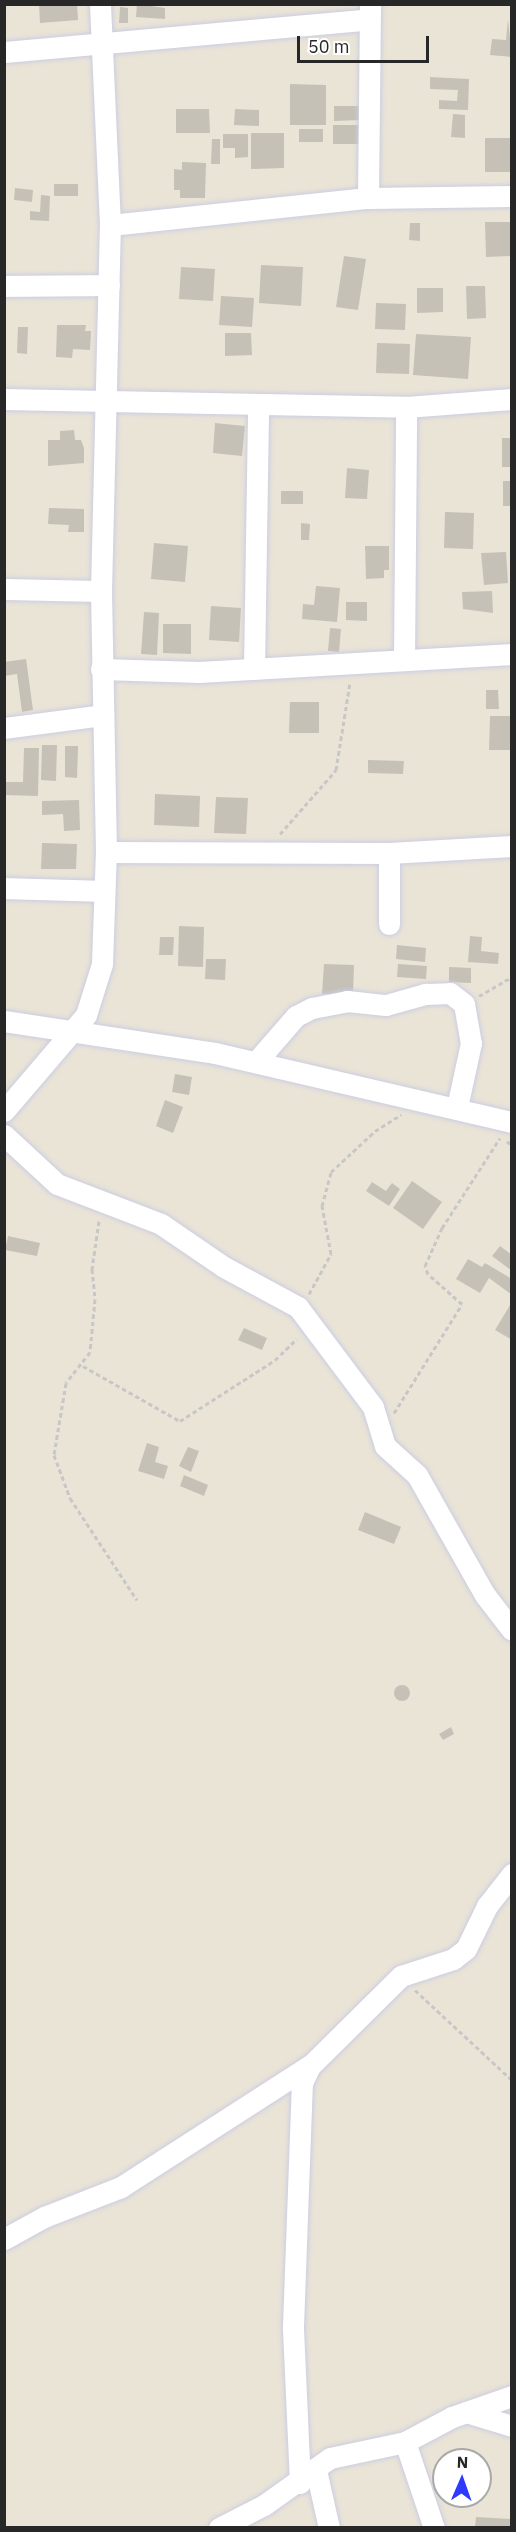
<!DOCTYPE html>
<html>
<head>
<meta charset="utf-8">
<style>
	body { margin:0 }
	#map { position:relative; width:516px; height:2532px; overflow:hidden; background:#eae4d7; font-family:"IBM Plex Sans",sans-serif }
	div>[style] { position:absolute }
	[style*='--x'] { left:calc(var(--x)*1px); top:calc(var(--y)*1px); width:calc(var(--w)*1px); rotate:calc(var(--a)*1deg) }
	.building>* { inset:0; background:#c5c1b7 }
	.round { border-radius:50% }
	.path>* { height:3px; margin-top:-1.5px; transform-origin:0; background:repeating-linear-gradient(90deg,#c7c7c7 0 4.5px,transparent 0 7.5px) }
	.roads { filter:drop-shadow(0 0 2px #cccde1) drop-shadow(0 0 2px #cccde1) }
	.street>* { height:21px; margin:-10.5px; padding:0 10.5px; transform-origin:10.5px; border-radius:10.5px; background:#fff }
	span { translate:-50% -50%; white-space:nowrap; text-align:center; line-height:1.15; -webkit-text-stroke:6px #fff; paint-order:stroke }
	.frame { position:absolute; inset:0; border:6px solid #272727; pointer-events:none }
	.north { position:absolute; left:432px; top:2448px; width:60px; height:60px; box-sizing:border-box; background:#fff; border:2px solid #a9a9a9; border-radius:50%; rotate:2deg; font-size:16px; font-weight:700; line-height:24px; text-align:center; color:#272727 }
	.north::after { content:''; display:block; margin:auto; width:21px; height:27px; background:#2f3aff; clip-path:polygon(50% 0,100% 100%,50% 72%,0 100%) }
	.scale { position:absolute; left:297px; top:36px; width:132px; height:27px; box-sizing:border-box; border:3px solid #272727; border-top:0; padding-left:8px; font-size:18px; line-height:21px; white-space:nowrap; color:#272727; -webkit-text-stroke:4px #fff; paint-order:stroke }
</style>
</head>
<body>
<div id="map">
	<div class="building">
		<i style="clip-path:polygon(39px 4px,77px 4px,78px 20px,40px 23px)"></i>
		<i style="clip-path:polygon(137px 4px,165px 8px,165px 19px,136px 17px)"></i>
		<i style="clip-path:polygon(120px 7px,128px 8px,128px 23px,119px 23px)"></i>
		<i style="clip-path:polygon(508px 19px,512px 57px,490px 55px,492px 39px,506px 40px)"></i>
		<i style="clip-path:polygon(430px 77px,469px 79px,468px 110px,439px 109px,439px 100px,457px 101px,458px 90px,430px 89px)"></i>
		<i style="clip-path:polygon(290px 84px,326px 85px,326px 125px,290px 125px)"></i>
		<i style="clip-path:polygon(334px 106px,361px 106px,361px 120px,334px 121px)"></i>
		<i style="clip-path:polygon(176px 109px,209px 109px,210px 133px,176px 133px)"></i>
		<i style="clip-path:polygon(235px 109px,259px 110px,259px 126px,234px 125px)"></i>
		<i style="clip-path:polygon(453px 114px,465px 115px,465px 138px,451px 137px)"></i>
		<i style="clip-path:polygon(333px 125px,362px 125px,362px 144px,333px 144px)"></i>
		<i style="clip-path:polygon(299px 129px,323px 129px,323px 142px,299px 142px)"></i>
		<i style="clip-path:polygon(251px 133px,284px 133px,284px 168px,251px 169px)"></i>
		<i style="clip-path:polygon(223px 134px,248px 134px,248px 157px,235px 158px,235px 148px,223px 148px)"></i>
		<i style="clip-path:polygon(485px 138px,512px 138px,512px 172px,485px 172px)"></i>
		<i style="clip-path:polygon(212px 139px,220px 139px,220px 164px,211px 164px)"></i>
		<i style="clip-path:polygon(182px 162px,206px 163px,205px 198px,180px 198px,180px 190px,174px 190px,174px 169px,182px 170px)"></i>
		<i style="clip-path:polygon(54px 184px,78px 184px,78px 196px,54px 196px)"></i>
		<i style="clip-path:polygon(15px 188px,33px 190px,32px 202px,14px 200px)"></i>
		<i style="clip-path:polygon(41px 195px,50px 196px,49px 221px,30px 220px,30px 211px,40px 212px)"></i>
		<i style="clip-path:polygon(485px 222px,512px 222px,512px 256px,486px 257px)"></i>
		<i style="clip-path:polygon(410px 223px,420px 223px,420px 241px,409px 240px)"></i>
		<i style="clip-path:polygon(344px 256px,366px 259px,358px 310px,336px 307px)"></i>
		<i style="clip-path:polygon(261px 265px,303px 267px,301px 306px,259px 303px)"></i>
		<i style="clip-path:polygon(181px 267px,215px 269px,213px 301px,179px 299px)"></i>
		<i style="clip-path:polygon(466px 286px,485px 286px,486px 318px,467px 319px)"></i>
		<i style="clip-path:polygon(417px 288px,443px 288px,443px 312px,417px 313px)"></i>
		<i style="clip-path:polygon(221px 296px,254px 298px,252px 327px,219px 325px)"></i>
		<i style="clip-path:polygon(376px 303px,406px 304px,405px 330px,375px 329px)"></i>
		<i style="clip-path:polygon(57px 325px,86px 325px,85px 331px,91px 331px,90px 350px,73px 349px,72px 358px,56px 357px)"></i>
		<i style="clip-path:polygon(18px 327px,28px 327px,27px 354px,17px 353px)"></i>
		<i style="clip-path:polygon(225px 333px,251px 333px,252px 355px,225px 356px)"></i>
		<i style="clip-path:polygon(416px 334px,471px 337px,468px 379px,413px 375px)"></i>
		<i style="clip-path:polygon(377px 343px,410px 344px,409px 374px,376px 373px)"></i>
		<i style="clip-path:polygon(215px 423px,245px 426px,242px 456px,213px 453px)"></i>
		<i style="clip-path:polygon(74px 430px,75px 440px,81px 440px,84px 448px,84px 463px,48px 466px,48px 440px,60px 440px,60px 431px)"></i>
		<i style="clip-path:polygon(502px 438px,512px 438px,512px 467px,502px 467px)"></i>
		<i style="clip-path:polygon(347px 468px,369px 470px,367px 499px,345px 498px)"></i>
		<i style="clip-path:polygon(503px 481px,512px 481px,512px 506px,503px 506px)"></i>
		<i style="clip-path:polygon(281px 491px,303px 491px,303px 504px,281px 504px)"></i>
		<i style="clip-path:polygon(49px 508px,84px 509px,84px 532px,68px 532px,69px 525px,48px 524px)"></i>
		<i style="clip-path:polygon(445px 512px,474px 513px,473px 549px,444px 548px)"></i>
		<i style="clip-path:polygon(301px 523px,310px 524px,309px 540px,301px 540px)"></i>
		<i style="clip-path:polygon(154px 543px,188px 546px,185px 582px,151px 579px)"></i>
		<i style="clip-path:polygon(365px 546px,389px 546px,389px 570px,384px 570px,384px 578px,366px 579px)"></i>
		<i style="clip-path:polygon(506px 552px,508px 583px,484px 585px,481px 553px)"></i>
		<i style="clip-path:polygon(316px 586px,340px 588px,337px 622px,302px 619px,303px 604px,314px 605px)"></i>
		<i style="clip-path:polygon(492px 591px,493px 613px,463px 609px,462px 592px)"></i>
		<i style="clip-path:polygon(346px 602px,367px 602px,367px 621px,346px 620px)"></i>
		<i style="clip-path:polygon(211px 606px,241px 608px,239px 642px,209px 640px)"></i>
		<i style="clip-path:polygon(144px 612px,159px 613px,157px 655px,141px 654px)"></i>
		<i style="clip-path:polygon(163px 624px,191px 624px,191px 654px,163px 653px)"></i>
		<i style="clip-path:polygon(330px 628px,341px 629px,339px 652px,328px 651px)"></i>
		<i style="clip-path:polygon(26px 659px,33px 710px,22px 712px,17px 674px,4px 676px,4px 662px)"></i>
		<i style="clip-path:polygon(486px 690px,498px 690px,499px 709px,486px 709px)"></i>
		<i style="clip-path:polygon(290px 702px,319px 702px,319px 733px,289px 733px)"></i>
		<i style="clip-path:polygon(490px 716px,512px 716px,512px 750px,489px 750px)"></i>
		<i style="clip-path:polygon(42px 745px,57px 745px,56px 781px,41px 780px)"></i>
		<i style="clip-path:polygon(65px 746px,78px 746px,77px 778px,65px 777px)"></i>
		<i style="clip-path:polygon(24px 748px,39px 748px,38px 796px,4px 795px,4px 782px,23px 782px)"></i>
		<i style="clip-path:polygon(368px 760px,404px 761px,403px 774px,368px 773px)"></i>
		<i style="clip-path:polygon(155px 794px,200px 796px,199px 827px,154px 825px)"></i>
		<i style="clip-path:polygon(216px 797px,248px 798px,246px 834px,214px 833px)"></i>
		<i style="clip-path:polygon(79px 800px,80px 830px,64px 831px,63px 814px,42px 815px,42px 801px)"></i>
		<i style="clip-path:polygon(42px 843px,77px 844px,76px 869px,41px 869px)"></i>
		<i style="clip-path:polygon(179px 926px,204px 927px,203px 967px,178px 966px)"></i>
		<i style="clip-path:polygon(470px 936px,482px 937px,481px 951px,499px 953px,498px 964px,468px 962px)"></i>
		<i style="clip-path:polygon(160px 937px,174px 937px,173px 955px,159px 955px)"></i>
		<i style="clip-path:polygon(397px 945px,426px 948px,425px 962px,396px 959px)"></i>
		<i style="clip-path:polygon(206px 959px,226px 959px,225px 980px,205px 979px)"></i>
		<i style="clip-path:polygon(324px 964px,354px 965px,353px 995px,322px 994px)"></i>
		<i style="clip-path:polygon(398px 964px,427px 966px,426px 979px,397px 977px)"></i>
		<i style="clip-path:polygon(449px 967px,471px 968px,471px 983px,449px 982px)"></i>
		<i style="clip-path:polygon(175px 1074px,192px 1077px,189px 1095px,172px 1092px)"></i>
		<i style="clip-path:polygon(165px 1100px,183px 1107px,173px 1133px,156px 1126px)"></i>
		<i style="clip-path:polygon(412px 1181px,442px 1202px,423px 1229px,393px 1208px)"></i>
		<i style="clip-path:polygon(372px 1182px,386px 1191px,392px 1183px,400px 1189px,389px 1206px,366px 1191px)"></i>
		<i style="clip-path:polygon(8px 1236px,40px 1243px,37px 1256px,5px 1250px)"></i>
		<i style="clip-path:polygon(500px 1246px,512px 1255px,512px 1271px,492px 1256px)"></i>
		<i style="clip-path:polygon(468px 1259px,482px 1267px,485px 1263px,512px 1279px,512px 1295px,489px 1278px,480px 1293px,456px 1279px)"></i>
		<i style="clip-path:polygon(512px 1302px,512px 1340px,495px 1330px)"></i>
		<i style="clip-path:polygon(244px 1328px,267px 1338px,262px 1350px,238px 1340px)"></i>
		<i style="clip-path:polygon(147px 1443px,159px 1447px,155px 1462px,168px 1466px,164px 1479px,138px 1471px)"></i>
		<i style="clip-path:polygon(188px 1447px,199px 1451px,191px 1472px,179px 1466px)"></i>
		<i style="clip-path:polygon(184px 1475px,208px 1485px,204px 1496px,180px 1486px)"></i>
		<i style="clip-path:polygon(365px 1512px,401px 1527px,394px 1544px,358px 1530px)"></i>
		<i class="round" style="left:394px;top:1685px;width:16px;height:16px"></i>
		<i style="clip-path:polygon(451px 1727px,454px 1734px,443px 1740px,439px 1734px)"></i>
		<i style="clip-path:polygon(476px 2517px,512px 2519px,512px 2528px,475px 2528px)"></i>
	</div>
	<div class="path">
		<i style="--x:280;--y:834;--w:85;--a:-48.8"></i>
		<i style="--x:336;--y:770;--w:88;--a:-80.9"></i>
		<i style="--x:479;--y:996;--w:38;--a:-30"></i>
		<i style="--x:507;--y:1141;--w:7;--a:45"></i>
		<i style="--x:99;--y:1221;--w:49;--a:98.3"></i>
		<i style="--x:92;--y:1269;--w:30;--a:84"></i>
		<i style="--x:95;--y:1299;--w:53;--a:95.4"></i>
		<i style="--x:90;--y:1352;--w:39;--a:128"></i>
		<i style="--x:66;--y:1383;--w:73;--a:99.5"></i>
		<i style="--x:54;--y:1455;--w:46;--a:69.6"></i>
		<i style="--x:70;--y:1498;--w:122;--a:56.7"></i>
		<i style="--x:309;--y:1294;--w:46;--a:-61.2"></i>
		<i style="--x:331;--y:1254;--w:49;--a:-100.6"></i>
		<i style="--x:322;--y:1206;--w:35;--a:-75"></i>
		<i style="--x:331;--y:1172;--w:60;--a:-43"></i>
		<i style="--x:375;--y:1131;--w:31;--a:-32"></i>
		<i style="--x:83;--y:1366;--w:112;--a:29.6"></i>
		<i style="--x:180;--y:1421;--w:113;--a:-32.7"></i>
		<i style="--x:275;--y:1360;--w:30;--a:-44"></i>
		<i style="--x:394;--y:1413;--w:128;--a:-58"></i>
		<i style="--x:462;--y:1304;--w:45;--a:-138.6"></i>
		<i style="--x:428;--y:1274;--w:9;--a:-111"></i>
		<i style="--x:425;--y:1266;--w:42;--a:-65.9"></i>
		<i style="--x:442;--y:1228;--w:107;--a:-57.2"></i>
		<i style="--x:415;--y:1990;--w:132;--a:42.9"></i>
	</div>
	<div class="roads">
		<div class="street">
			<i style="--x:4;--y:52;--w:363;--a:-5.1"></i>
			<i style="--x:368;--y:198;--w:194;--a:-89.4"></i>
			<i style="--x:110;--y:225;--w:259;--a:-6"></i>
			<i style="--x:368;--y:198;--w:144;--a:-0.8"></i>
			<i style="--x:4;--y:286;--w:105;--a:-0.5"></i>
			<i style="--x:4;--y:399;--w:402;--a:1.1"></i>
			<i style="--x:406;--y:407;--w:106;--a:-4.3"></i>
			<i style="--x:4;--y:589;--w:97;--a:1.2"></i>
			<i style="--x:404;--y:659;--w:252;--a:-89.5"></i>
			<i style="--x:101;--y:669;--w:98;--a:1.8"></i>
			<i style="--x:199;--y:672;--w:314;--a:-3.3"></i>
			<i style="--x:254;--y:669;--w:265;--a:-89.1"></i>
			<i style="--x:4;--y:728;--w:100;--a:-7.5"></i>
			<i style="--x:106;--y:852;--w:283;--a:0.2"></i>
			<i style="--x:389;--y:853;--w:123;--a:-3.3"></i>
			<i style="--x:389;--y:853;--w:71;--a:90"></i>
			<i style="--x:4;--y:888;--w:100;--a:1.7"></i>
			<i style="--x:4;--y:1021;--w:213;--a:8.6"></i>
			<i style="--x:215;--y:1053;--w:305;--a:13.1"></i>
			<i style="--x:256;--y:1062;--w:61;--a:-49"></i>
			<i style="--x:296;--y:1016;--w:18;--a:-27"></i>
			<i style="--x:312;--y:1008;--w:36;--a:-11"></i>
			<i style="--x:347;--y:1001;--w:39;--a:6"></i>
			<i style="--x:386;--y:1005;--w:41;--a:-15.8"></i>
			<i style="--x:425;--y:994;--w:25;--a:-2"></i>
			<i style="--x:450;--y:993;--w:18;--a:38"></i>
			<i style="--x:464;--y:1004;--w:40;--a:80"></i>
			<i style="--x:471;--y:1043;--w:66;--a:102.3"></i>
			<i style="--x:4;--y:1111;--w:126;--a:-49.5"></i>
			<i style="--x:86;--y:1015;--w:53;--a:-72.6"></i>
			<i style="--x:102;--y:964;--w:112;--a:-88"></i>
			<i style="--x:106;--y:852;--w:261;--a:-91.1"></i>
			<i style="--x:101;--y:591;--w:366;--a:-88.6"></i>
			<i style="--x:110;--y:225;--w:221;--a:-92.6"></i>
			<i style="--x:4;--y:1135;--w:72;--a:42.8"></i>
			<i style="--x:57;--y:1184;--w:111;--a:21"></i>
			<i style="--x:161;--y:1224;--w:76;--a:34.3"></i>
			<i style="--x:224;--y:1267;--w:84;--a:28.4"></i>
			<i style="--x:298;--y:1307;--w:125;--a:53.1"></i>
			<i style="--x:373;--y:1407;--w:41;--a:72.9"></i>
			<i style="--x:385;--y:1446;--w:43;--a:42.2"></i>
			<i style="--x:417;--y:1475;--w:138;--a:60.5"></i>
			<i style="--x:485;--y:1595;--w:44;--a:52.4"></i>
			<i style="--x:4;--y:2239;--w:46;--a:-28.8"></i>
			<i style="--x:44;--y:2217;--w:83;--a:-21.3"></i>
			<i style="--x:121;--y:2187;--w:224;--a:-32.8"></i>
			<i style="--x:466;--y:2412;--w:48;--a:16.9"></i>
			<i style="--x:405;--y:2442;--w:91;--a:71.4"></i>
			<i style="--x:316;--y:2470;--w:59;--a:77.4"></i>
			<i style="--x:300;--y:2483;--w:157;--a:-92.6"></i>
			<i style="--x:293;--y:2326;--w:243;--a:-87.9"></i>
			<i style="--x:302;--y:2083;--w:19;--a:-65"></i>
			<i style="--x:310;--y:2066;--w:128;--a:-44.7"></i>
			<i style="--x:401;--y:1976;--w:55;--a:-18.1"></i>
			<i style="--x:453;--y:1959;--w:16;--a:-38"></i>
			<i style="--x:466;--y:1949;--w:48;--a:-64"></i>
			<i style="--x:487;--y:1906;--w:41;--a:-52"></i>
			<i style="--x:219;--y:2528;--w:51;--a:-27.1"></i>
			<i style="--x:264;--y:2505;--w:81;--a:-35.5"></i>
			<i style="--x:330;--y:2458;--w:77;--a:-12"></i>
			<i style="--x:405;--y:2442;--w:53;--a:-28"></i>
			<i style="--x:452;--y:2417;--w:64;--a:-19.3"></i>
		</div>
	</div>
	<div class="frame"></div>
	<div class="north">N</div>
	<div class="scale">50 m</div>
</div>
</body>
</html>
